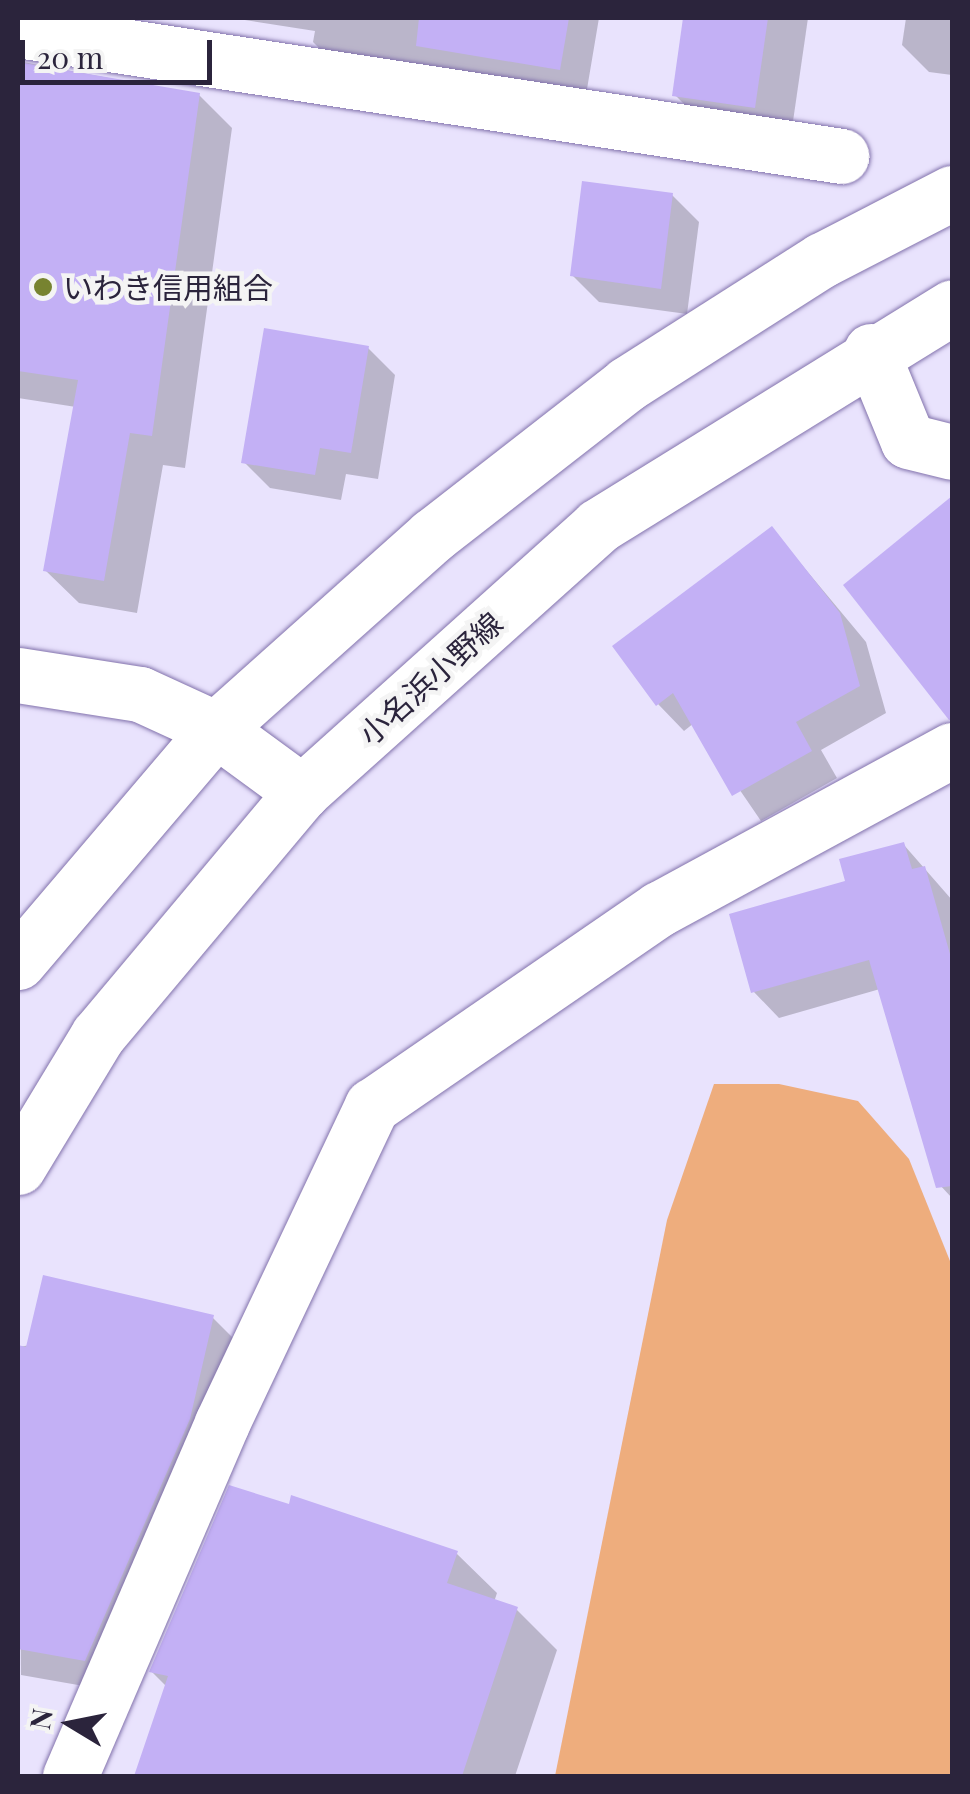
<!DOCTYPE html>
<html>
<head>
<meta charset="utf-8">
<style>
	body { margin:0 }
	#map { position:relative; width:970px; height:1794px; overflow:hidden; background:#e9e3fd; font-family:"Playfair Display","Noto Sans JP",serif }
	div>[style] { position:absolute }
	[style*='--x'] { left:calc(var(--x)*1px); top:calc(var(--y)*1px); width:calc(var(--w)*1px); rotate:calc(var(--a)*1deg) }
	.green>* { inset:0; background:#eead7d }
	.shadow>* { inset:0; background:#0003 }
	.building>* { inset:0; background:#c3b0f5 }
	.roads { filter:drop-shadow(0 0 2px #8272ac) drop-shadow(0 0 2px #8272ac) }
	.minor>* { height:55px; margin:-27.5px; padding:0 27.5px; transform-origin:27.5px; border-radius:27.5px; background:#fff }
	.primary>* { height:55px; margin:-27.5px; padding:0 27.5px; transform-origin:27.5px; border-radius:27.5px; background:#fff }
	.dots>* { width:28px; height:28px; translate:-50% -50%; box-sizing:border-box; border:5px solid #f4f4f4; border-radius:50% }
	span { translate:-50% -50%; white-space:nowrap; text-align:center; line-height:1.15; -webkit-text-stroke:9px #f4f4f4; paint-order:stroke }
	.poi-label { font-size:30px; color:#2b243c }
	.left { translate:0 -50%; text-align:left }
	.street-label { font-size:30px; color:#2b243c }
	.frame { position:absolute; inset:0; border:20px solid #2b243c; pointer-events:none }
	.north { position:absolute; left:20px; top:1674px; width:100px; height:100px; -webkit-text-stroke:8px #f4f4f4; paint-order:stroke; rotate:280deg; font-size:28px; font-weight:700; line-height:40px; text-align:center; color:#2b243c }
	.north::after { content:''; display:block; margin:auto; width:35px; height:45px; background:#2b243c; clip-path:polygon(50% 0,100% 100%,50% 72%,0 100%) }
	.scale { position:absolute; left:20px; top:40px; width:192px; height:45px; box-sizing:border-box; border:5px solid #2b243c; border-top:0; padding-left:12px; font-size:30px; line-height:35px; white-space:nowrap; color:#2b243c; -webkit-text-stroke:8px #f4f4f4; paint-order:stroke }
</style>
</head>
<body>
<div id="map">
	<div class="green">
		<i style="clip-path:polygon(714px 1084px,779px 1084px,858px 1101px,909px 1159px,952px 1266px,952px 1776px,555px 1776px,667px 1220px)"></i>
	</div>
	<div class="shadow">
		<i style="clip-path:polygon(232px 18px,599px 18px,586px 95px,340px 69px,313px 42px,315px 31px)"></i>
		<i style="clip-path:polygon(686px 18px,808px 18px,790px 142px,710px 130px,675px 95px)"></i>
		<i style="clip-path:polygon(906px 18px,952px 18px,952px 75px,929px 72px,902px 45px)"></i>
		<i style="clip-path:polygon(18px 61px,199px 95px,232px 128px,185px 468px,163px 465px,137px 613px,79px 603px,45px 570px,76px 407px,18px 398px)"></i>
		<i style="clip-path:polygon(672px 195px,699px 222px,687px 314px,599px 302px,572px 275px)"></i>
		<i style="clip-path:polygon(368px 348px,395px 375px,378px 479px,346px 474px,341px 500px,270px 488px,244px 462px)"></i>
		<i style="clip-path:polygon(946px 505px,952px 511px,952px 720px,847px 585px)"></i>
		<i style="clip-path:polygon(772px 529px,866px 642px,886px 713px,821px 750px,837px 778px,761px 821px,694px 723px,684px 731px,658px 704px)"></i>
		<i style="clip-path:polygon(904px 845px,952px 900px,952px 1198px,938px 1183px,880px 989px,779px 1018px,753px 991px,848px 882px)"></i>
		<i style="clip-path:polygon(212px 1317px,245px 1350px,118px 1692px,21px 1675px,18px 1347px)"></i>
		<i style="clip-path:polygon(456px 1553px,497px 1593px,494px 1602px,517px 1610px,557px 1650px,515px 1776px,136px 1776px,167px 1687px,152px 1672px)"></i>
	</div>
	<div class="building">
		<i style="clip-path:polygon(419px 18px,569px 18px,560px 70px,416px 46px)"></i>
		<i style="clip-path:polygon(683px 18px,768px 18px,755px 108px,672px 96px)"></i>
		<i style="clip-path:polygon(18px 62px,200px 93px,152px 436px,130px 433px,104px 581px,43px 571px,78px 380px,18px 371px)"></i>
		<i style="clip-path:polygon(582px 181px,673px 193px,661px 289px,570px 276px)"></i>
		<i style="clip-path:polygon(264px 328px,369px 346px,351px 453px,320px 448px,315px 475px,241px 463px)"></i>
		<i style="clip-path:polygon(952px 496px,952px 719px,949px 720px,843px 585px)"></i>
		<i style="clip-path:polygon(772px 526px,840px 613px,860px 686px,796px 722px,812px 751px,732px 796px,673px 693px,656px 706px,612px 646px)"></i>
		<i style="clip-path:polygon(904px 842px,912px 869px,925px 866px,952px 961px,952px 1186px,936px 1188px,869px 960px,751px 993px,729px 914px,845px 881px,839px 859px)"></i>
		<i style="clip-path:polygon(43px 1275px,214px 1315px,190px 1419px,85px 1661px,18px 1649px,18px 1345px,26px 1347px)"></i>
		<i style="clip-path:polygon(229px 1485px,289px 1504px,291px 1495px,458px 1551px,447px 1583px,518px 1607px,462px 1776px,134px 1776px,168px 1676px,149px 1672px)"></i>
	</div>
	<div class="roads">
		<div class="minor">
			<i style="--x:18;--y:30;--w:833;--a:8.7"></i>
			<i style="--x:871;--y:351;--w:97;--a:67.7"></i>
			<i style="--x:908;--y:441;--w:45;--a:14"></i>
			<i style="--x:18;--y:675;--w:123;--a:8.9"></i>
			<i style="--x:140;--y:694;--w:84;--a:24.7"></i>
			<i style="--x:216;--y:729;--w:107;--a:36.2"></i>
			<i style="--x:70;--y:1776;--w:384;--a:-66.7"></i>
			<i style="--x:222;--y:1423;--w:351;--a:-64.7"></i>
			<i style="--x:372;--y:1106;--w:348;--a:-34.5"></i>
			<i style="--x:659;--y:909;--w:333;--a:-28.5"></i>
		</div>
		<div class="primary">
			<i style="--x:18;--y:962;--w:306;--a:-49.6"></i>
			<i style="--x:216;--y:729;--w:290;--a:-41.8"></i>
			<i style="--x:432;--y:536;--w:247;--a:-37.9"></i>
			<i style="--x:627;--y:384;--w:231;--a:-32.5"></i>
			<i style="--x:822;--y:260;--w:146;--a:-27.3"></i>
			<i style="--x:18;--y:1167;--w:154;--a:-58.8"></i>
			<i style="--x:98;--y:1035;--w:317;--a:-50"></i>
			<i style="--x:302;--y:792;--w:398;--a:-41.9"></i>
			<i style="--x:598;--y:526;--w:416;--a:-31.7"></i>
		</div>
	</div>
	<div class="dots">
		<i style="left:43px;top:287px;background:#778330"></i>
	</div>
	<div class="poi-label">
		<span class="left" style="left:63px;top:287px">いわき信用組合</span>
	</div>
	<div class="street-label">
		<span style="left:430px;top:678px;rotate:-42deg">小名浜小野線</span>
	</div>
	<div class="frame"></div>
	<div class="north">N</div>
	<div class="scale">20 m</div>
</div>
</body>
</html>
